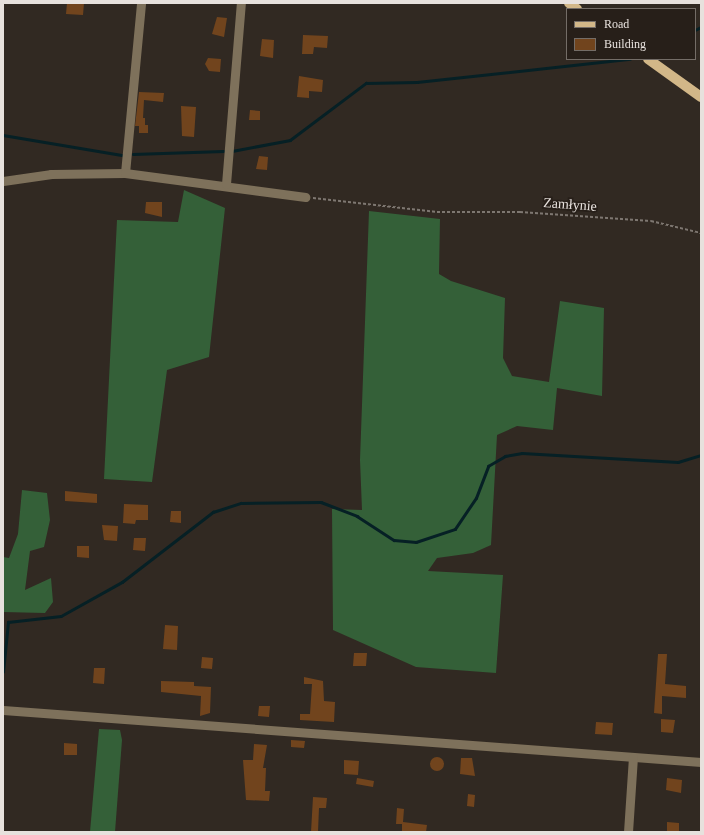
<!DOCTYPE html>
<html>
<head>
<meta charset="utf-8">
<style>
	body { margin:0 }
	#map { position:relative; width:704px; height:835px; overflow:hidden; background:#312922; font-family:"Times New Roman",serif }
	div>[style] { position:absolute }
	[style*='--x'] { left:calc(var(--x)*1px); top:calc(var(--y)*1px); width:calc(var(--w)*1px); rotate:calc(var(--a)*1deg) }
	.forest>* { inset:0; background:#346038 }
	.stream>* { height:2.5px; margin:-1.25px; padding:0 1.25px; transform-origin:1.25px; border-radius:1.25px; background:#062025 }
	.building>* { inset:0; background:#71441d }
	.round { border-radius:50% }
	.path>* { height:1.5px; margin-top:-0.75px; transform-origin:0; background:repeating-linear-gradient(90deg,#7e7771 0 3px,transparent 0 5px) }
	.minor>* { height:9px; margin:-4.5px; padding:0 4.5px; transform-origin:4.5px; border-radius:4.5px; background:#7e715b }
	.major>* { height:10px; margin:-5px; padding:0 5px; transform-origin:5px; border-radius:5px; background:#d2b788 }
	span { translate:-50% -50%; white-space:nowrap; text-align:center; line-height:1.15; -webkit-text-stroke:3.5px #271f19; paint-order:stroke }
	.street-label { font-size:14px; color:#e7e1dd }
	.frame { position:absolute; inset:0; border:4px solid #e7e1dd; pointer-events:none }
	.legend { position:absolute; left:566px; top:8px; width:130px; height:52px; box-sizing:border-box; background:#271f19; border:1px solid #746d67; margin:0; padding:5px 7px; list-style:none; font-size:12px; color:#e7e1dd }
	.legend li { display:flex; align-items:center; gap:8px; height:20px }
	.legend b { width:20px; border:1px solid #746d67 }
</style>
</head>
<body>
<div id="map">
	<div class="forest">
		<i style="clip-path:polygon(184px 190px,225px 208px,209px 357px,167px 370px,152px 482px,104px 479px,117px 220px,178px 222px)"></i>
		<i style="clip-path:polygon(369px 211px,440px 219px,439px 274px,451px 281px,505px 298px,503px 358px,512px 376px,549px 382px,560px 301px,604px 308px,602px 396px,557px 388px,553px 430px,517px 426px,497px 435px,491px 545px,473px 553px,437px 558px,428px 571px,503px 575px,496px 673px,416px 667px,333px 630px,332px 509px,362px 510px,360px 460px)"></i>
		<i style="clip-path:polygon(22px 490px,47px 493px,50px 520px,44px 547px,30px 551px,25px 590px,51px 578px,53px 602px,45px 613px,3px 612px,3px 557px,9px 558px,18px 534px)"></i>
		<i style="clip-path:polygon(99px 729px,120px 730px,122px 740px,115px 832px,90px 832px)"></i>
	</div>
	<div class="stream">
		<i style="--x:695;--y:30;--w:7;--a:-27"></i>
		<i style="--x:3;--y:135;--w:120;--a:9.6"></i>
		<i style="--x:232;--y:151;--w:59;--a:-10.7"></i>
		<i style="--x:290;--y:140;--w:95;--a:-36.9"></i>
		<i style="--x:366;--y:83;--w:51;--a:-1.1"></i>
		<i style="--x:417;--y:82;--w:214;--a:-6.2"></i>
		<i style="--x:133;--y:154;--w:90;--a:-1.9"></i>
		<i style="--x:3;--y:672;--w:50;--a:-84.3"></i>
		<i style="--x:8;--y:622;--w:53;--a:-6.5"></i>
		<i style="--x:61;--y:616;--w:70;--a:-29.1"></i>
		<i style="--x:122;--y:582;--w:115;--a:-37.6"></i>
		<i style="--x:213;--y:512;--w:29;--a:-18"></i>
		<i style="--x:241;--y:503;--w:80;--a:-0.7"></i>
		<i style="--x:321;--y:502;--w:39;--a:21"></i>
		<i style="--x:357;--y:516;--w:44;--a:33"></i>
		<i style="--x:394;--y:540;--w:22;--a:5"></i>
		<i style="--x:416;--y:542;--w:41;--a:-18.4"></i>
		<i style="--x:455;--y:529;--w:37;--a:-56"></i>
		<i style="--x:476;--y:498;--w:34;--a:-69"></i>
		<i style="--x:488;--y:466;--w:20;--a:-30"></i>
		<i style="--x:505;--y:456;--w:17;--a:-10"></i>
		<i style="--x:522;--y:453;--w:156;--a:3.3"></i>
		<i style="--x:678;--y:462;--w:24;--a:-17"></i>
	</div>
	<div class="building">
		<i style="clip-path:polygon(67px 3px,84px 3px,83px 15px,66px 14px)"></i>
		<i style="clip-path:polygon(217px 17px,227px 18px,224px 37px,212px 34px)"></i>
		<i style="clip-path:polygon(303px 35px,328px 36px,327px 48px,314px 47px,313px 54px,302px 54px)"></i>
		<i style="clip-path:polygon(262px 39px,274px 40px,273px 58px,260px 56px)"></i>
		<i style="clip-path:polygon(208px 58px,221px 59px,220px 72px,209px 71px,205px 64px)"></i>
		<i style="clip-path:polygon(299px 76px,323px 80px,322px 92px,309px 91px,309px 98px,297px 97px)"></i>
		<i style="clip-path:polygon(139px 92px,164px 93px,163px 102px,144px 100px,143px 118px,145px 118px,145px 125px,148px 125px,148px 133px,139px 133px,139px 126px,135px 126px)"></i>
		<i style="clip-path:polygon(181px 106px,196px 107px,194px 137px,182px 136px)"></i>
		<i style="clip-path:polygon(250px 110px,260px 111px,260px 120px,249px 120px)"></i>
		<i style="clip-path:polygon(259px 156px,268px 157px,267px 170px,256px 169px)"></i>
		<i style="clip-path:polygon(146px 202px,162px 202px,162px 217px,145px 213px)"></i>
		<i style="clip-path:polygon(65px 491px,97px 494px,97px 503px,65px 501px)"></i>
		<i style="clip-path:polygon(124px 504px,148px 505px,148px 520px,136px 520px,135px 524px,123px 523px)"></i>
		<i style="clip-path:polygon(171px 511px,181px 511px,181px 523px,170px 522px)"></i>
		<i style="clip-path:polygon(102px 525px,118px 526px,117px 541px,104px 540px)"></i>
		<i style="clip-path:polygon(134px 538px,146px 538px,145px 551px,133px 550px)"></i>
		<i style="clip-path:polygon(77px 546px,89px 546px,89px 558px,77px 557px)"></i>
		<i style="clip-path:polygon(165px 625px,178px 626px,177px 650px,163px 649px)"></i>
		<i style="clip-path:polygon(354px 653px,367px 653px,366px 666px,353px 666px)"></i>
		<i style="clip-path:polygon(658px 654px,667px 654px,665px 684px,686px 686px,686px 698px,662px 696px,662px 714px,654px 713px)"></i>
		<i style="clip-path:polygon(202px 657px,213px 658px,212px 669px,201px 668px)"></i>
		<i style="clip-path:polygon(94px 668px,105px 668px,104px 684px,93px 683px)"></i>
		<i style="clip-path:polygon(304px 677px,323px 681px,324px 701px,335px 702px,334px 722px,300px 720px,300px 714px,310px 714px,312px 684px,304px 684px)"></i>
		<i style="clip-path:polygon(161px 681px,194px 682px,194px 686px,211px 687px,210px 713px,200px 716px,201px 696px,161px 692px)"></i>
		<i style="clip-path:polygon(259px 706px,270px 706px,269px 717px,258px 716px)"></i>
		<i style="clip-path:polygon(661px 719px,675px 720px,673px 733px,661px 732px)"></i>
		<i style="clip-path:polygon(596px 722px,613px 723px,612px 735px,595px 734px)"></i>
		<i style="clip-path:polygon(291px 740px,305px 741px,304px 748px,291px 747px)"></i>
		<i style="clip-path:polygon(64px 743px,77px 744px,77px 755px,64px 755px)"></i>
		<i style="clip-path:polygon(254px 744px,267px 745px,263px 768px,266px 768px,265px 791px,270px 791px,269px 801px,246px 800px,243px 760px,253px 760px)"></i>
		<i class="round" style="left:430px;top:757px;width:14px;height:14px"></i>
		<i style="clip-path:polygon(461px 758px,472px 758px,475px 776px,460px 774px)"></i>
		<i style="clip-path:polygon(344px 760px,359px 761px,358px 775px,344px 774px)"></i>
		<i style="clip-path:polygon(357px 778px,374px 781px,373px 787px,356px 784px)"></i>
		<i style="clip-path:polygon(667px 778px,682px 780px,681px 793px,666px 790px)"></i>
		<i style="clip-path:polygon(468px 794px,475px 795px,474px 807px,467px 806px)"></i>
		<i style="clip-path:polygon(313px 797px,327px 798px,326px 808px,319px 808px,318px 832px,311px 832px)"></i>
		<i style="clip-path:polygon(397px 808px,404px 809px,403px 822px,427px 825px,426px 832px,402px 831px,402px 824px,396px 824px)"></i>
		<i style="clip-path:polygon(667px 822px,679px 823px,679px 832px,667px 832px)"></i>
	</div>
	<div class="path">
		<i style="--x:313;--y:198;--w:125;--a:6.4"></i>
		<i style="--x:437;--y:212;--w:83;--a:0"></i>
		<i style="--x:520;--y:212;--w:131;--a:3.9"></i>
		<i style="--x:651;--y:221;--w:51;--a:13.5"></i>
	</div>
	<div class="minor">
		<i style="--x:125;--y:173;--w:171;--a:-84.6"></i>
		<i style="--x:3;--y:181;--w:49;--a:-8.3"></i>
		<i style="--x:51;--y:174;--w:74;--a:-0.8"></i>
		<i style="--x:125;--y:173;--w:182;--a:7.6"></i>
		<i style="--x:226;--y:184;--w:182;--a:-85.3"></i>
		<i style="--x:3;--y:710;--w:700;--a:4.26"></i>
		<i style="--x:628;--y:832;--w:75;--a:-86.2"></i>
	</div>
	<div class="major">
		<i style="--x:569;--y:3;--w:10;--a:37"></i>
		<i style="--x:648;--y:59;--w:65;--a:35.6"></i>
	</div>
	<div class="street-label">
		<span style="left:570px;top:205px;rotate:4deg">Zamłynie</span>
	</div>
	<div class="frame"></div>
	<ul class="legend">
	<li><b style="height:5px;background:#d2b788"></b>Road</li>
	<li><b style="height:11px;background:#71441d"></b>Building</li>
	</ul>
</div>
</body>
</html>
